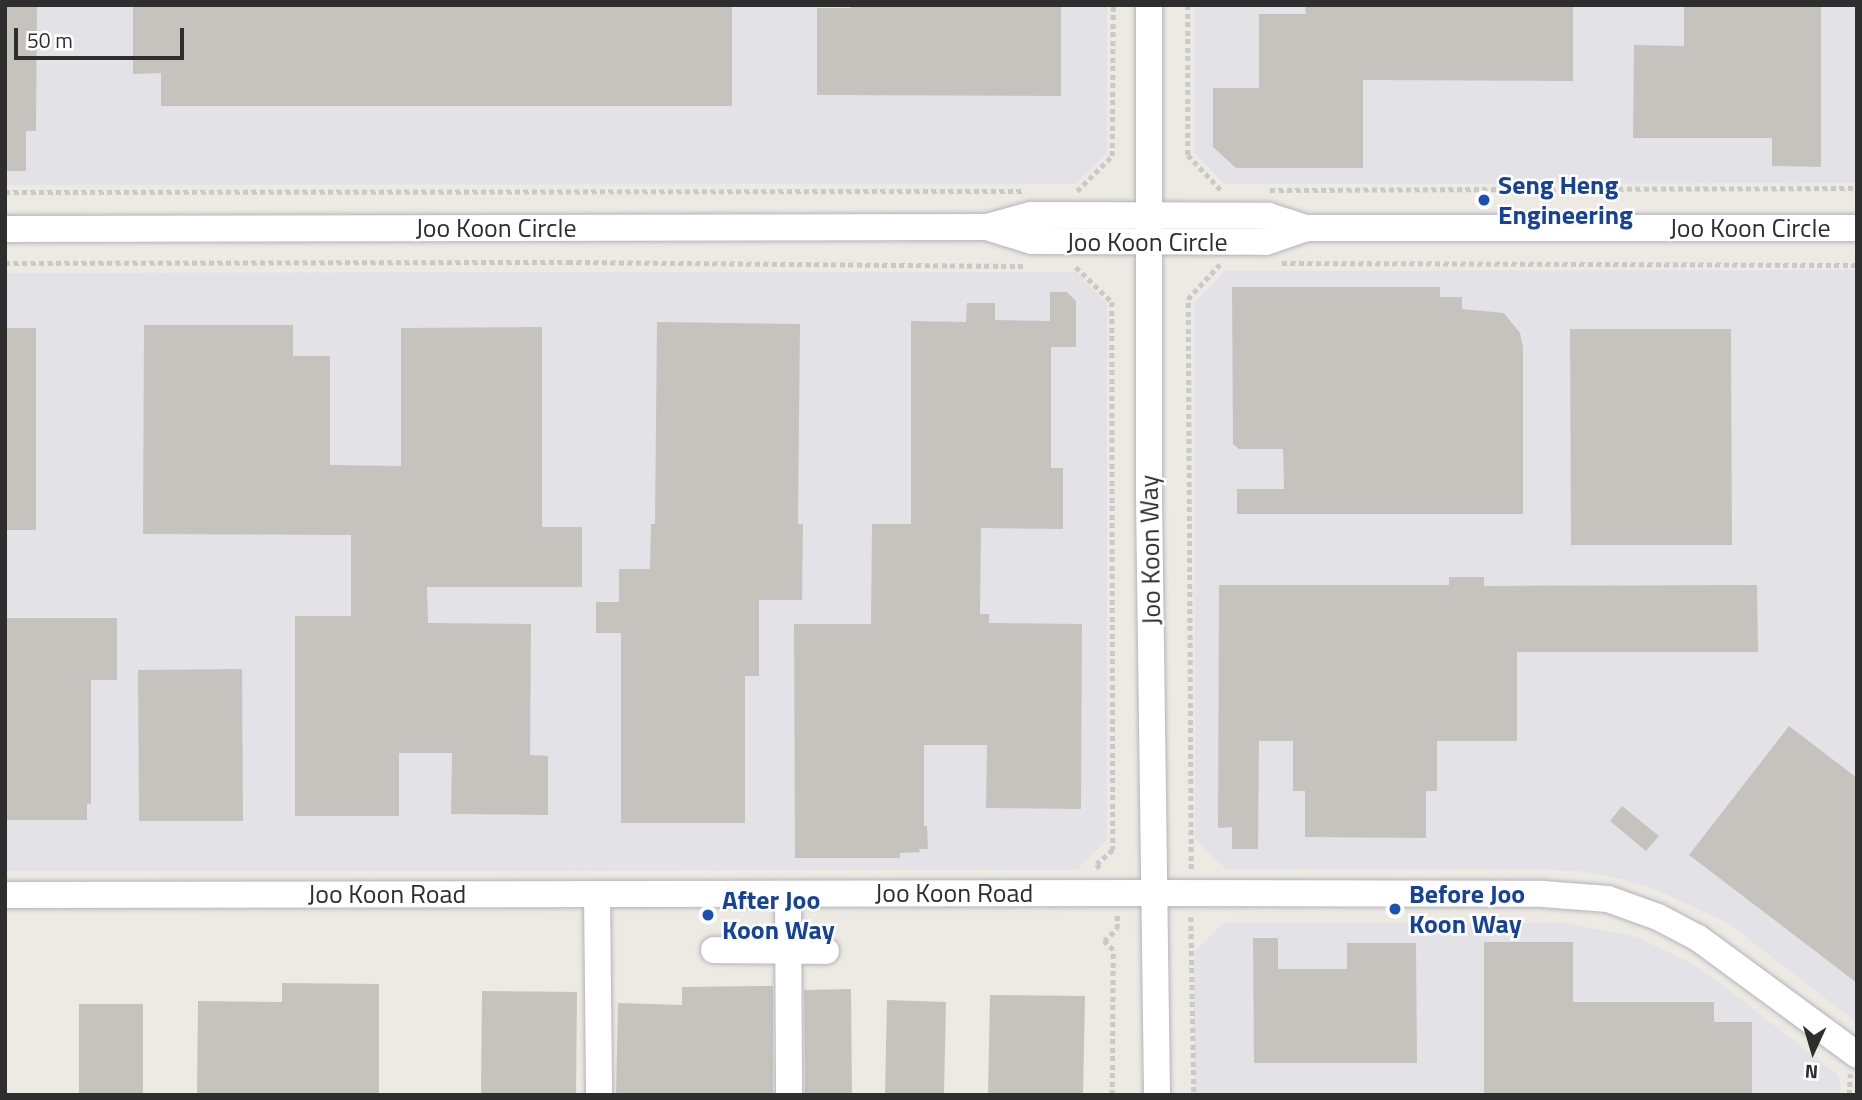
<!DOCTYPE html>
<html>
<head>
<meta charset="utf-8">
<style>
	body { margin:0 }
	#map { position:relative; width:1862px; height:1100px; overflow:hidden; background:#ede9e3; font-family:"Titillium Web",sans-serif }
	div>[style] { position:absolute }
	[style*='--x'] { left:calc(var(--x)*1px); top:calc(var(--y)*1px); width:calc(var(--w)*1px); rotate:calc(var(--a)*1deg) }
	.industrial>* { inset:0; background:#e3e2e7 }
	.building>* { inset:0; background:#c6c3be }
	.path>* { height:4.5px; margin-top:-2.25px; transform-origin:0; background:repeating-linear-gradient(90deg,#c9c9c9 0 5px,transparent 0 8.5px) }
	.roads { filter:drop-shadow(0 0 2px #b3b4bc) drop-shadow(0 0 2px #b3b4bc) }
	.minor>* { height:26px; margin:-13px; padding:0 13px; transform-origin:13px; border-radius:13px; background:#fff }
	.dots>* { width:19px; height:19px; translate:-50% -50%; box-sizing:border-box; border:4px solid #fff; border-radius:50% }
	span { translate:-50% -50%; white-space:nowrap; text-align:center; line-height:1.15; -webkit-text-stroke:5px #fff; paint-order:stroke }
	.transit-label { font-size:26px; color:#164399; font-weight:700 }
	.left { translate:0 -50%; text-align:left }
	.street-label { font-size:26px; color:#2e2e2e }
	.frame { position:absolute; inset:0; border:7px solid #2e2e2e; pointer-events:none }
	.north { position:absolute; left:1778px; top:1016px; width:70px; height:70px; -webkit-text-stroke:5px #fff; paint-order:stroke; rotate:184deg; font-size:19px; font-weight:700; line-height:28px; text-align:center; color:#2e2e2e }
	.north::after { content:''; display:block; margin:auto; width:24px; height:32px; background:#2e2e2e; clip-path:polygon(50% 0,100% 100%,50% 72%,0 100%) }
	.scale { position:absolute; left:14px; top:28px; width:170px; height:32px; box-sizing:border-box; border:4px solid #2e2e2e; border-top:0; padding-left:9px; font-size:21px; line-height:24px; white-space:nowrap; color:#2e2e2e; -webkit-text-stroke:5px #fff; paint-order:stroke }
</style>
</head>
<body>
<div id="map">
	<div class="industrial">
		<i style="clip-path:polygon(5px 5px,1107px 5px,1107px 153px,1075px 184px,5px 185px)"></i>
		<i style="clip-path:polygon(1194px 5px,1857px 5px,1857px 183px,1225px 184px,1194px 153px)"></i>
		<i style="clip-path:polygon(1857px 270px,1857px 1023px,1728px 923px,1655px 889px,1618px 878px,1579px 871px,1526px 869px,1226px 869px,1195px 839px,1194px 303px,1225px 271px)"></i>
		<i style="clip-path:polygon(1076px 272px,1107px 303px,1107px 839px,1077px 870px,5px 871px,5px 273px)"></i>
		<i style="clip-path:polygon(1225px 922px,1563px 923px,1637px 937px,1696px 966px,1724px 986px,1839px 1076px,1841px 1095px,1194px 1095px,1194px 953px)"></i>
	</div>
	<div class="building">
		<i style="clip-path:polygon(5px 5px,37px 5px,36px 131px,26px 131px,26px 171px,5px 171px)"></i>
		<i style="clip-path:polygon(133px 5px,732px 5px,732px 106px,161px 106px,161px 73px,133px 74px)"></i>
		<i style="clip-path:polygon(851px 5px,1061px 5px,1061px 96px,817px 95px,817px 8px,851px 8px)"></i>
		<i style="clip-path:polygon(1305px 5px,1573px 5px,1573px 81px,1363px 80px,1363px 168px,1236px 168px,1213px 147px,1213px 88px,1259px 88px,1259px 14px,1306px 14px)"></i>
		<i style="clip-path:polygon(1684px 5px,1821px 5px,1821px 167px,1772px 166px,1772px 138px,1633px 138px,1634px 45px,1684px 46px)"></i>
		<i style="clip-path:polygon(1232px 287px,1440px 287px,1440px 297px,1462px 297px,1462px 309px,1504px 313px,1520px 333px,1523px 347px,1523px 514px,1237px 514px,1237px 489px,1284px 489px,1283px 449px,1239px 449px,1233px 444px)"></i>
		<i style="clip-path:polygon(1050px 292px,1067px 292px,1076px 301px,1076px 347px,1051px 347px,1051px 468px,1063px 468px,1063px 529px,981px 528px,980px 614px,989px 614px,989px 623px,1082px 624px,1081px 809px,986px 808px,987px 745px,924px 745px,924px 826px,927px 826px,928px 849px,919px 849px,920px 852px,900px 853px,900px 858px,795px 858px,794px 624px,871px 624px,872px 524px,911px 524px,911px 321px,966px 322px,967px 303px,995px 303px,995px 320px,1050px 321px)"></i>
		<i style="clip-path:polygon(657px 322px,800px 324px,798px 524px,803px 524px,802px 600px,759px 600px,759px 676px,745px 676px,745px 823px,621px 823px,621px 633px,596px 633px,596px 602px,619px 602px,619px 569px,650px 569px,651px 524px,655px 524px)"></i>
		<i style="clip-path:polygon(144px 325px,293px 325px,293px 356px,330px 356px,330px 465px,401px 466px,401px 328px,542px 327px,542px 527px,582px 527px,582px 587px,427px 587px,428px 623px,531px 624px,530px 755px,548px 756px,548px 815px,451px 814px,452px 753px,399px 753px,399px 816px,295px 816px,295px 616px,351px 616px,351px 535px,143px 534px)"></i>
		<i style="clip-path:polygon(5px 328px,36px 328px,36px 530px,5px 530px)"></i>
		<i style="clip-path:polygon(1570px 329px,1731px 329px,1732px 545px,1571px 545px)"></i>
		<i style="clip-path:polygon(1449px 577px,1484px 577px,1484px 586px,1757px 585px,1758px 652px,1517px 652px,1517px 741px,1437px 741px,1437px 791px,1426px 791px,1426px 838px,1305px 837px,1305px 791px,1293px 791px,1293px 741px,1259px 741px,1258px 849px,1232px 849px,1232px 827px,1218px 828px,1219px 585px,1449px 585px)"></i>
		<i style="clip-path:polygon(5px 618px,117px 618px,117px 680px,91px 680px,91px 804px,87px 804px,87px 820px,5px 820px)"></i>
		<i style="clip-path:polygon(242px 669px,243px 821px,139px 821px,138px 670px)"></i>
		<i style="clip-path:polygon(1789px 726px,1857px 778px,1857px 983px,1689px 855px)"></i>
		<i style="clip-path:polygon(1622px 806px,1659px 836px,1646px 851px,1610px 821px)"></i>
		<i style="clip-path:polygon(1253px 938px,1278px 938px,1278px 969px,1347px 969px,1347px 943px,1416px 943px,1417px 1063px,1254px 1063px)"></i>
		<i style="clip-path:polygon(1484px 942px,1573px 942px,1573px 1002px,1714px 1002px,1714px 1022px,1752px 1022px,1752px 1094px,1484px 1094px)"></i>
		<i style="clip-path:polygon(282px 983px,379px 984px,379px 1095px,197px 1095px,198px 1001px,282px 1002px)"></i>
		<i style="clip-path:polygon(773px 986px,773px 1095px,616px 1095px,618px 1003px,682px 1005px,682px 987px)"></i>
		<i style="clip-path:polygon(851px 989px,852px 1095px,805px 1095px,804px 990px)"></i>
		<i style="clip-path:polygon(482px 991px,577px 992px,576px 1095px,481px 1095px)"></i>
		<i style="clip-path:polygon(990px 995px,1085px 996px,1083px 1095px,988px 1095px)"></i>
		<i style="clip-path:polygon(887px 1000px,946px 1002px,944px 1095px,885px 1095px)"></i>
		<i style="clip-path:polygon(79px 1004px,143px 1004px,143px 1095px,79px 1095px)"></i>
	</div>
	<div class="path">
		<i style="--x:1188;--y:5;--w:150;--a:90"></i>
		<i style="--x:1188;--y:155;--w:48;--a:46.7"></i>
		<i style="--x:1270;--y:190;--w:587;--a:-0.2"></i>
		<i style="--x:1077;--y:191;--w:49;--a:-45"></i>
		<i style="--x:1112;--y:156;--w:151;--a:-89.6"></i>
		<i style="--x:5;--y:192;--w:1018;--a:-0.06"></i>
		<i style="--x:5;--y:263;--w:563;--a:-0.1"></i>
		<i style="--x:568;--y:262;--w:458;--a:0.5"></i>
		<i style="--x:1282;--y:263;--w:575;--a:0.2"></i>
		<i style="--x:1076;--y:267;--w:50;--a:44.2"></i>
		<i style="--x:1112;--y:302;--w:548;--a:89.9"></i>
		<i style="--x:1113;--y:850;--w:21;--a:139"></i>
		<i style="--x:1097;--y:864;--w:6;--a:59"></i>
		<i style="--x:1191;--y:869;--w:570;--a:-90.3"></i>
		<i style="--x:1188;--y:299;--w:47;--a:-47.6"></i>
		<i style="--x:1191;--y:917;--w:178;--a:89"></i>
		<i style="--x:1112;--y:1095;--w:145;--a:-89.6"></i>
		<i style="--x:1113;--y:950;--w:13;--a:-135"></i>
		<i style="--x:1104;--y:941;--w:18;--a:-43"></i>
		<i style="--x:1117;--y:929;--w:14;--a:-90"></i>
		<i style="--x:1849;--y:1095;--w:21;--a:-87"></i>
	</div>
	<div class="roads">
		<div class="minor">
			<i style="--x:1149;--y:5;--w:494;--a:90"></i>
			<i style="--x:1149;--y:499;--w:596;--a:89.23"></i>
			<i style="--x:987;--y:227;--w:47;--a:17.3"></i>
			<i style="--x:1032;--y:241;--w:234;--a:0.2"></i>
			<i style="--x:1266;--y:242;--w:43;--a:-18.9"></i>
			<i style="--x:1307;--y:228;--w:550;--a:0"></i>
			<i style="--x:5;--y:229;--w:982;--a:-0.12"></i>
			<i style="--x:987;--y:227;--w:46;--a:-15.3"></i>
			<i style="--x:1031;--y:215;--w:238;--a:0.2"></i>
			<i style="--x:1269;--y:216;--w:40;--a:18"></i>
			<i style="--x:597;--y:894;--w:201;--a:89.4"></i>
			<i style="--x:788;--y:894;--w:201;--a:89.7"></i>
			<i style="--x:5;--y:895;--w:1149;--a:-0.1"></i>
			<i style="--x:1154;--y:893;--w:389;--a:0.1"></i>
			<i style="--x:1543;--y:894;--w:65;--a:4.4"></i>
			<i style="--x:1608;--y:899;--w:53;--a:19.8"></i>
			<i style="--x:1658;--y:917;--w:45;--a:27.7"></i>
			<i style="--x:1698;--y:938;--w:197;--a:36.3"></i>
			<i style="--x:714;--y:950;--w:112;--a:0.5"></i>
		</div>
	</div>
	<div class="dots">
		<i style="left:1484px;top:200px;background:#1a4fb4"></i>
		<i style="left:1395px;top:909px;background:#1a4fb4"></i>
		<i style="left:708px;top:915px;background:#1a4fb4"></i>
	</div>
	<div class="transit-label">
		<span class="left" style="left:1498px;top:200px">Seng Heng<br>Engineering</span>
		<span class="left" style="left:1409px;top:909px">Before Joo<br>Koon Way</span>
		<span class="left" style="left:722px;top:915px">After Joo<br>Koon Way</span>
	</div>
	<div class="street-label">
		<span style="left:496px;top:228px">Joo Koon Circle</span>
		<span style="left:1750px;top:228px">Joo Koon Circle</span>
		<span style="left:1147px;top:242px">Joo Koon Circle</span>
		<span style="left:1150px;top:550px;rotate:-91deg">Joo Koon Way</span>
		<span style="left:954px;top:893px">Joo Koon Road</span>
		<span style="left:387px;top:894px">Joo Koon Road</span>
	</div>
	<div class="frame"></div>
	<div class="north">N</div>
	<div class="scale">50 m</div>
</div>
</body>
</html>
